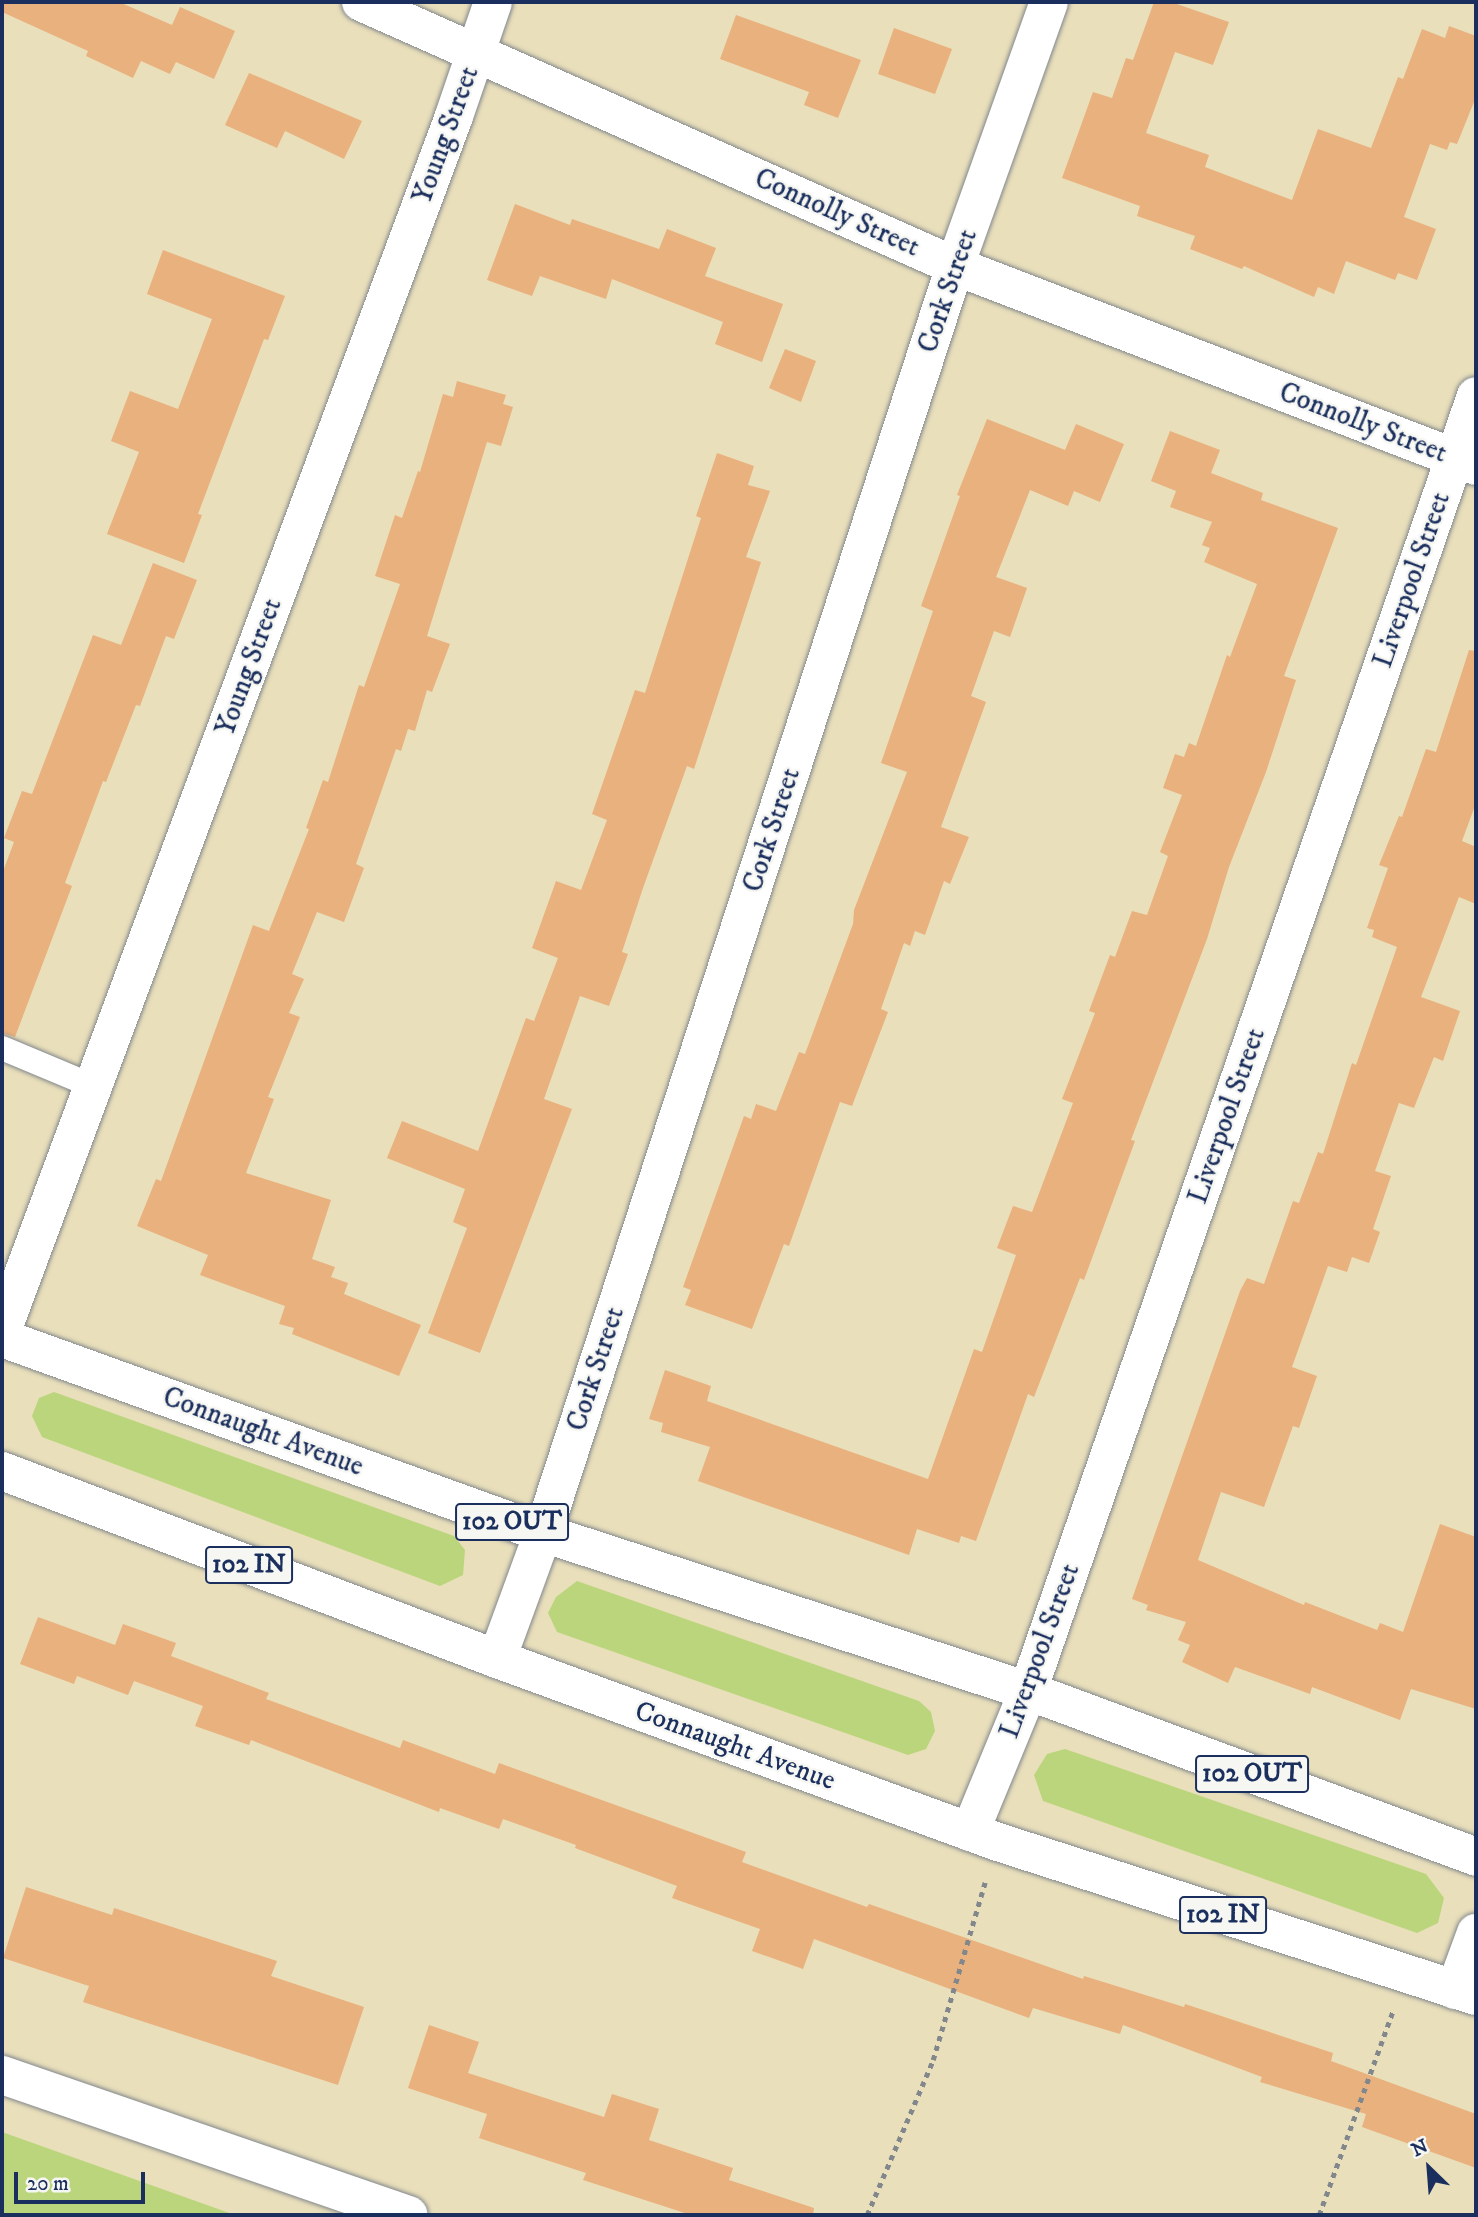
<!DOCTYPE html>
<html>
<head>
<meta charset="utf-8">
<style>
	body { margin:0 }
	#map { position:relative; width:1478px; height:2217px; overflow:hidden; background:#e9dfbb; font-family:"IM FELL DW Pica",serif }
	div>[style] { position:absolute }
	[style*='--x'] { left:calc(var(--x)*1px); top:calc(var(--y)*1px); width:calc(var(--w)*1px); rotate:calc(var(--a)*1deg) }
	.green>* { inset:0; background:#bad57b }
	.building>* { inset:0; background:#e9b17d }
	.path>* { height:4.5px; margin-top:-2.25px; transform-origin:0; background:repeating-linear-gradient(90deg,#82878c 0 5px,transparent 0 10px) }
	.roads { filter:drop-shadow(0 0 2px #82878c) drop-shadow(0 0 2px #82878c) }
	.lane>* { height:24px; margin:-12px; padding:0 12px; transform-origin:12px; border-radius:12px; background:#fff }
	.street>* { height:38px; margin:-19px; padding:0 19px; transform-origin:19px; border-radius:19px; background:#fff }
	.primary>* { height:38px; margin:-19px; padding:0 19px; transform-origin:19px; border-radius:19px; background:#fff }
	span { translate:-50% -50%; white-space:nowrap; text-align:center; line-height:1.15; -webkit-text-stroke:5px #f6f6f2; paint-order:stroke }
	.shield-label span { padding:2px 5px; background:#f6f6f2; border:2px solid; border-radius:5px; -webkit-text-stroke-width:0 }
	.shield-label { font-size:26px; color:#1b2f5e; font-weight:700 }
	.street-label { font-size:28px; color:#1b2f5e }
	.frame { position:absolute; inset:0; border:4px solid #1b2f5e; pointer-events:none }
	.north { position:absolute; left:1394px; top:2133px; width:70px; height:70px; -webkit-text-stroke:5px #f6f6f2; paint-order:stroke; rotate:335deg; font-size:19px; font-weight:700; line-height:28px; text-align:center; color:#1b2f5e }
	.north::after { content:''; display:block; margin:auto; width:24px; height:32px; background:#1b2f5e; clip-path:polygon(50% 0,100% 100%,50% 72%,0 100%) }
	.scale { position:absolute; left:14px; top:2172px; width:131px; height:32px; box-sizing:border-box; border:4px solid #1b2f5e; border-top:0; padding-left:9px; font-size:21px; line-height:24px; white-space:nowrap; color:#1b2f5e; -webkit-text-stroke:5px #f6f6f2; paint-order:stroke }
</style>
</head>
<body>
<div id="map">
	<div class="green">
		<i style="clip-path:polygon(54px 1392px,454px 1536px,465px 1550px,463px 1575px,440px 1586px,42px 1437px,32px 1416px,39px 1398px)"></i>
		<i style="clip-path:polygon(577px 1581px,919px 1701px,931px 1712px,935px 1731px,926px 1749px,908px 1755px,557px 1632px,548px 1613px,556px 1597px)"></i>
		<i style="clip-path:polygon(1065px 1749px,1426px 1874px,1444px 1898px,1438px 1923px,1417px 1933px,1043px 1801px,1034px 1775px,1047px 1754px)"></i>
		<i style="clip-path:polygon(2px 2132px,235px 2215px,2px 2215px)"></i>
	</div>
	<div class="building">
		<i style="clip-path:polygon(2px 2px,119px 2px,172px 25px,180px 7px,235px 31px,214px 79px,176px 62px,170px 74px,141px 61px,133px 78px,86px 56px,88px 51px,2px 12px)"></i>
		<i style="clip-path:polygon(1154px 2px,1171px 2px,1229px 22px,1213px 65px,1175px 52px,1146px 133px,1209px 155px,1205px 167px,1292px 200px,1318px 129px,1371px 148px,1398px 77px,1403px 79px,1422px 29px,1445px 38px,1449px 26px,1476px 36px,1476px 97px,1457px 144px,1450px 142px,1447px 150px,1430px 144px,1404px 217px,1436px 229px,1417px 280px,1398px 273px,1395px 280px,1346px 261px,1334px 294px,1318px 287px,1314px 297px,1244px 266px,1242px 269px,1190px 249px,1195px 236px,1137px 216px,1140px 206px,1062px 178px,1093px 92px,1112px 98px,1126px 58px,1133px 60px)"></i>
		<i style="clip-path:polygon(736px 15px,861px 60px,838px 118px,804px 105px,809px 92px,720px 59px)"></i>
		<i style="clip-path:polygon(894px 28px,952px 49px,935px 94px,878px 74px)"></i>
		<i style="clip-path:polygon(249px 73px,362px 121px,344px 159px,285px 131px,277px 148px,225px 125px)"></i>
		<i style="clip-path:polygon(515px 204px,570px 225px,572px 219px,659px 249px,667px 229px,716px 248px,705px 276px,783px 304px,762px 362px,715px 344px,723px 322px,612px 279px,606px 299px,540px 276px,532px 296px,487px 280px)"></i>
		<i style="clip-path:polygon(163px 250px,285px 296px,268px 340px,264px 339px,198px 514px,202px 515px,184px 563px,107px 534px,139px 452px,111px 441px,130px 391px,178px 409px,212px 319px,147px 294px)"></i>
		<i style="clip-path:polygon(785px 349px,816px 361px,801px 402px,769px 388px)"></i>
		<i style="clip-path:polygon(457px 381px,506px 395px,503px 404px,513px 407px,501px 446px,487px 442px,427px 636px,450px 644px,432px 692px,427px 690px,415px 731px,408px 729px,401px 751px,396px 749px,356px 864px,364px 868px,344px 922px,317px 912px,292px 974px,304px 979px,289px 1013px,300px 1017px,268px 1097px,274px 1099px,246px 1173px,331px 1200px,312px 1259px,335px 1267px,331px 1277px,348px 1283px,344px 1294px,421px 1325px,399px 1376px,292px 1334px,294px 1328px,279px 1324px,285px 1306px,200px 1275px,208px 1255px,137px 1226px,156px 1179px,161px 1181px,253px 925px,269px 931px,309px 829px,306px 828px,323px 780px,328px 782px,359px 685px,364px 687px,400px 584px,375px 576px,395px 515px,402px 518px,418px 471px,420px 472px,443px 394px,453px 397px)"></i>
		<i style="clip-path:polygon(987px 419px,1065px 450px,1076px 424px,1124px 444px,1100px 502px,1074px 491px,1068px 506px,1030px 490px,996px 577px,1027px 588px,1010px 637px,994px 631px,971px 696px,986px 702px,941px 827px,969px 837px,950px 884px,944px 881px,925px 935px,915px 931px,910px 946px,904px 943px,881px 1009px,888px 1012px,852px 1106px,840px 1102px,789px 1246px,784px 1244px,752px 1329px,685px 1305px,691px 1290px,683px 1287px,744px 1116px,751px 1119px,756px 1104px,776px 1111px,799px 1052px,805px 1054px,853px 924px,854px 910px,907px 772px,881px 763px,933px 611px,921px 606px,960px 496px,957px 495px)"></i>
		<i style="clip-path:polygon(1170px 431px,1220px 450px,1211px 473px,1263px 493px,1261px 500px,1338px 528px,1284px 676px,1296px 680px,1266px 772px,1229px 867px,1207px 939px,1131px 1140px,1135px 1141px,1084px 1280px,1080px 1278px,1034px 1397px,1028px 1394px,976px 1541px,961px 1536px,959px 1543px,917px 1529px,909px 1555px,698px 1481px,710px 1447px,661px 1432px,663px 1423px,649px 1419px,665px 1370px,711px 1386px,707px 1401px,928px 1479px,974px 1349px,982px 1352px,1016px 1255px,997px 1248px,1013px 1206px,1032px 1212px,1073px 1103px,1062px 1099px,1095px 1013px,1089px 1011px,1110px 955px,1115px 957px,1132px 911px,1147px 915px,1168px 856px,1160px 852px,1182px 795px,1163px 788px,1175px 754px,1184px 757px,1189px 743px,1196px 746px,1227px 655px,1230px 657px,1257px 584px,1204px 562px,1210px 548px,1202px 545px,1212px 522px,1170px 507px,1176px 491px,1151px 481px)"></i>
		<i style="clip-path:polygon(717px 453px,754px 466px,748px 485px,770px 491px,746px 557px,761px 562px,694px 769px,687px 766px,643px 888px,622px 952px,628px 954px,609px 1006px,580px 996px,544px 1099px,572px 1109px,480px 1353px,428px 1333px,467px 1228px,453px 1222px,465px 1189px,387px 1158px,402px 1121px,478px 1151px,526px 1018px,534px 1021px,558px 958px,532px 948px,556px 881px,581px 890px,607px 820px,592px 814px,635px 690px,645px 693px,701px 518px,696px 516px)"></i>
		<i style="clip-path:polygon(153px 563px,197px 580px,174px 639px,166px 636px,140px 706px,136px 705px,106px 782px,103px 781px,65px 883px,72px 886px,15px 1037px,2px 1033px,2px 874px,14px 842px,4px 838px,22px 791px,32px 794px,93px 635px,121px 645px)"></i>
		<i style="clip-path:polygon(1469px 650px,1476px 651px,1476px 803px,1462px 841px,1476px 847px,1476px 904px,1459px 897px,1421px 997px,1460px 1011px,1443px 1061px,1434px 1057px,1414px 1108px,1399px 1103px,1375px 1171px,1391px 1176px,1373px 1229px,1380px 1232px,1369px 1263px,1352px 1257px,1347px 1272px,1328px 1266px,1292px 1367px,1317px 1376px,1299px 1428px,1293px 1426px,1264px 1507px,1221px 1492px,1198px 1560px,1304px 1605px,1305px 1602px,1377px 1630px,1380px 1623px,1403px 1632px,1440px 1524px,1476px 1537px,1476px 1709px,1411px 1689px,1400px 1720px,1312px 1687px,1310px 1694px,1235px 1667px,1228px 1683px,1182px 1662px,1190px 1645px,1178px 1640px,1186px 1622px,1146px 1610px,1148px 1605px,1132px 1599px,1240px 1291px,1247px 1278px,1264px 1284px,1293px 1201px,1299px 1203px,1318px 1152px,1323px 1154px,1352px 1063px,1356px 1065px,1397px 947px,1372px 937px,1374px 930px,1367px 928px,1388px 868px,1379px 865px,1399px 816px,1402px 817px,1426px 749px,1436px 752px)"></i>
		<i style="clip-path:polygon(38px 1617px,115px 1645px,123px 1624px,176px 1643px,171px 1656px,269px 1693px,266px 1699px,400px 1748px,403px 1740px,495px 1774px,499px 1763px,746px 1852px,742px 1862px,867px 1907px,869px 1904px,1083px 1979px,1084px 1976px,1184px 2007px,1185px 2004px,1333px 2053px,1331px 2061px,1476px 2114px,1476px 2168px,1362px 2127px,1366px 2114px,1260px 2082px,1262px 2077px,1123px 2025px,1120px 2034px,1033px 2008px,1029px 2018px,814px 1939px,803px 1969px,752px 1951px,760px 1929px,672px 1898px,677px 1886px,575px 1848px,576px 1845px,503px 1819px,499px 1829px,440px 1808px,439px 1812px,251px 1740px,249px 1745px,195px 1726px,203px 1706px,134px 1681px,128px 1695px,77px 1676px,74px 1684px,20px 1664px)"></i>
		<i style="clip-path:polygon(26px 1887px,112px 1915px,114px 1908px,277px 1961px,271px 1976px,364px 2007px,338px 2085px,83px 2002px,89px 1986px,3px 1958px)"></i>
		<i style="clip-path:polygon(429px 2025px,479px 2042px,468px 2073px,604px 2117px,612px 2094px,659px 2109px,649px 2140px,733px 2168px,729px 2180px,814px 2208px,813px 2215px,691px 2215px,583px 2180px,586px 2173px,479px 2138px,487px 2114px,408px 2088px)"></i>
	</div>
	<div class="path">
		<i style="--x:867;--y:2215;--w:168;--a:-66.9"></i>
		<i style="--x:933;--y:2060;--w:185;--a:-73.7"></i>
		<i style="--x:1319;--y:2215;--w:217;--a:-70.1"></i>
	</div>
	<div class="roads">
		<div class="lane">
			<i style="--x:2;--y:1048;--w:99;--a:22.7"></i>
		</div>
		<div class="street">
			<i style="--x:361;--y:2;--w:650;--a:23.96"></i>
			<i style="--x:955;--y:266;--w:558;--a:21"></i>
			<i style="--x:2;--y:1331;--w:1296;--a:-69.59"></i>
			<i style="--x:454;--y:116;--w:120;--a:-71.1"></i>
			<i style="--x:497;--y:1659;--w:134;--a:-69.9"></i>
			<i style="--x:543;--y:1533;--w:1332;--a:-71.99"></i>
			<i style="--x:955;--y:266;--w:280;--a:-70.4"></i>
			<i style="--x:970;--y:1832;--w:152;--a:-67.6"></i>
			<i style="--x:1028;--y:1691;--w:1370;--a:-70.92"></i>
			<i style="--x:1455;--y:1990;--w:61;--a:-69.8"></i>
			<i style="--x:2;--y:2075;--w:430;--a:19"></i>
		</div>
		<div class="primary">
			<i style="--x:2;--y:1338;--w:575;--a:19.82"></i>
			<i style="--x:543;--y:1533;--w:510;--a:18.04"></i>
			<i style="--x:1028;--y:1691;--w:478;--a:20.3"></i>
			<i style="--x:2;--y:1471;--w:529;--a:20.8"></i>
			<i style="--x:497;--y:1659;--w:533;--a:20.07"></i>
			<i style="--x:998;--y:1842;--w:502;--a:17.86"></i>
		</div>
	</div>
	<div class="shield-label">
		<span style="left:512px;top:1522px">102 OUT</span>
		<span style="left:249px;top:1565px">102 IN</span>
		<span style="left:1252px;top:1774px">102 OUT</span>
		<span style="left:1223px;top:1915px">102 IN</span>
	</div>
	<div class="street-label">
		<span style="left:446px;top:135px;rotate:-70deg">Young Street</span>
		<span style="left:837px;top:213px;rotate:24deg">Connolly Street</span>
		<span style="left:948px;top:291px;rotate:-71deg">Cork Street</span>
		<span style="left:1363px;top:423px;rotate:21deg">Connolly Street</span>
		<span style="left:1412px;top:580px;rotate:-71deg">Liverpool Street</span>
		<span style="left:249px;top:667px;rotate:-70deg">Young Street</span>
		<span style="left:772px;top:830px;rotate:-72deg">Cork Street</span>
		<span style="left:1227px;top:1116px;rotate:-71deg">Liverpool Street</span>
		<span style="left:596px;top:1369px;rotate:-72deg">Cork Street</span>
		<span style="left:263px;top:1432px;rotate:20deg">Connaught Avenue</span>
		<span style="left:1040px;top:1651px;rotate:-70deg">Liverpool Street</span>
		<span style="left:735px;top:1746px;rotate:20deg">Connaught Avenue</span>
	</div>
	<div class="frame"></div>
	<div class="north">N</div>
	<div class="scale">20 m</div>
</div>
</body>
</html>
